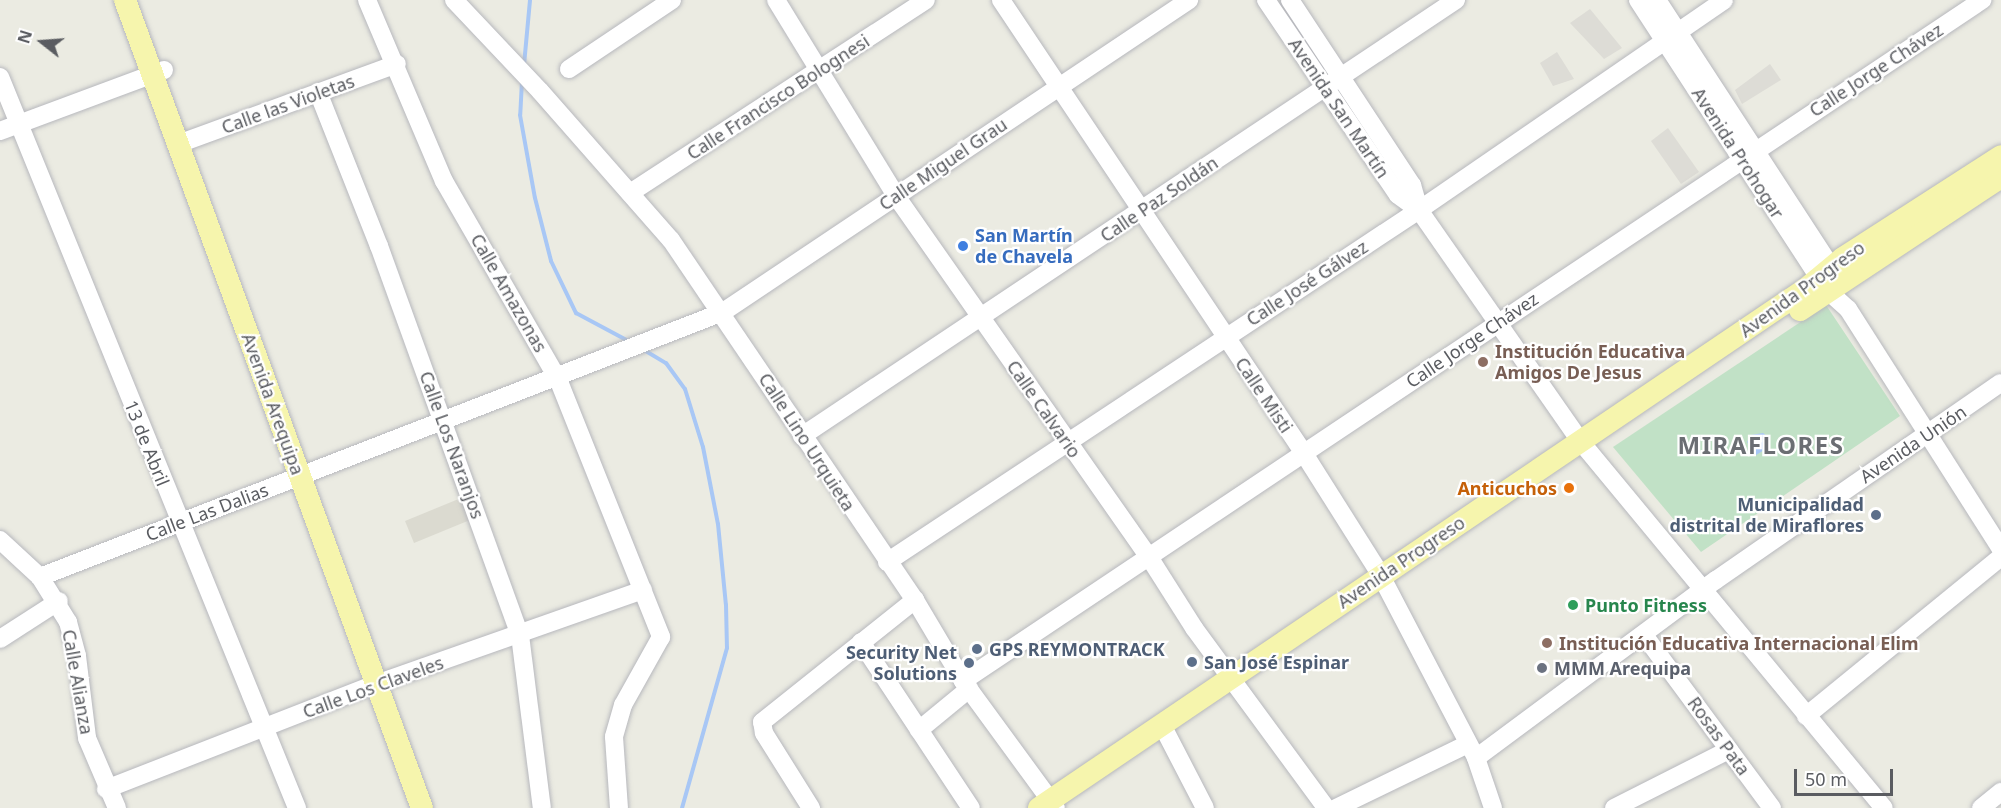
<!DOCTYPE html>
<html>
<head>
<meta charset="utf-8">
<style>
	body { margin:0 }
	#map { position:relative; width:2001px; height:808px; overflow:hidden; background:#ebebe2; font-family:"Noto Sans",sans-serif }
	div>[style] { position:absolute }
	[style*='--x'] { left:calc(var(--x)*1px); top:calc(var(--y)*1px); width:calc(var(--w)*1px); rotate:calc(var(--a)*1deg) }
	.industrial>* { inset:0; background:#dddcd6 }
	.education>* { inset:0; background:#dbdad0 }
	.green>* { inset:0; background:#c1e1c6 }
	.water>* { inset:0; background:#a8c7f5 }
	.stream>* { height:4px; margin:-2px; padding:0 2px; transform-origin:2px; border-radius:2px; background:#a8c7f5 }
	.roads { filter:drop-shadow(0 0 2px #b7b8bd) drop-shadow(0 0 2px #b7b8bd) }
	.minor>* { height:18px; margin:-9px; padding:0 9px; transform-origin:9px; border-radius:9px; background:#fff }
	.major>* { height:22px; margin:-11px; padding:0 11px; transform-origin:11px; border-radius:11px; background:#f6f5ad }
	.dots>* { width:16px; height:16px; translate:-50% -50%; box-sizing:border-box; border:3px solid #fff; border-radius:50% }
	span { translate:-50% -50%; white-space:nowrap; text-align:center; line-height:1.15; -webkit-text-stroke:4.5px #fff; paint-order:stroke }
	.street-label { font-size:18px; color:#5a5c61 }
	.shop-label { font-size:18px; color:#366cbe; font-weight:700 }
	.left { translate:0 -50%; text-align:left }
	.education-label { font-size:18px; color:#785e54; font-weight:700 }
	.food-label { font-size:18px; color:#c56008; font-weight:700 }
	.right { translate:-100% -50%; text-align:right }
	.service-label { font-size:18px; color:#4e5e75; font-weight:700 }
	.leisure-label { font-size:18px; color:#27864d; font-weight:700 }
	.worship-label { font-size:18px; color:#5b616d; font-weight:700 }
	.district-label { font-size:24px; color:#6b6e73; font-weight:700; letter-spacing:1.5px }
	.north { position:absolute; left:12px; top:12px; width:60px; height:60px; -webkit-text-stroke:4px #fff; paint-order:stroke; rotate:287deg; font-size:16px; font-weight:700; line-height:24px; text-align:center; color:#5a5c61 }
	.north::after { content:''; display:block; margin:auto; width:21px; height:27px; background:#5a5c61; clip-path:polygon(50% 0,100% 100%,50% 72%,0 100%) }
	.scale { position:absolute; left:1794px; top:769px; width:99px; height:27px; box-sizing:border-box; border:3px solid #5a5c61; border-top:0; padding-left:8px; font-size:18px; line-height:21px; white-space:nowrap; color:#5a5c61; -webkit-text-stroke:4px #fff; paint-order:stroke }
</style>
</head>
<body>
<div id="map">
	<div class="industrial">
		<i style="clip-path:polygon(1590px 9px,1622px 48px,1604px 59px,1570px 23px)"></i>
		<i style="clip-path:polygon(1557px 52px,1574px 79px,1553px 86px,1540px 63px)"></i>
		<i style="clip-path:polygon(1770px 64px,1781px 80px,1742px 104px,1735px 90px)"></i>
		<i style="clip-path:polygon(1668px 128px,1699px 172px,1681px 184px,1651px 141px)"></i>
	</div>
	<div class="education">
		<i style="clip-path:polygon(461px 498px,470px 520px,414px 543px,405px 521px)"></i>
	</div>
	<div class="green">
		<i style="clip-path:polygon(1826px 305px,1900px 416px,1701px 552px,1613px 447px)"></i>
	</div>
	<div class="water">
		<i style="clip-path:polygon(1763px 433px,1768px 437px,1766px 449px,1756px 455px,1747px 442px,1751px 435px)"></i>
	</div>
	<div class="stream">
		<i style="--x:524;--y:65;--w:65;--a:-84.7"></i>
		<i style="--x:522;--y:81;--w:34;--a:93"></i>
		<i style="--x:520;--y:115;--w:84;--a:79.8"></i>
		<i style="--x:535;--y:198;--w:65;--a:75.7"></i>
		<i style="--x:551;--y:261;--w:58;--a:64.3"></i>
		<i style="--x:576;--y:313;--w:61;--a:28.2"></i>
		<i style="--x:644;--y:350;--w:26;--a:31"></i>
		<i style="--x:666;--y:363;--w:32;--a:54"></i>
		<i style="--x:685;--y:389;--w:61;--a:72.8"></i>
		<i style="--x:703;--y:447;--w:78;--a:79"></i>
		<i style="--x:718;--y:524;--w:81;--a:84.4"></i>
		<i style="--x:726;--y:605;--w:43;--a:88.7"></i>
		<i style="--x:727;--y:648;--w:166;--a:105.7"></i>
	</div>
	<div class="roads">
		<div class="minor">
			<i style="--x:367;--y:0;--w:197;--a:67"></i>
			<i style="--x:444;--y:181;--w:228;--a:60.1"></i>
			<i style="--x:558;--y:379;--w:278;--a:68.2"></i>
			<i style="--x:661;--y:637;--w:78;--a:119.2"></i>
			<i style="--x:623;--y:705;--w:33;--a:106"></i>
			<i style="--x:614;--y:737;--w:71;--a:86"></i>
			<i style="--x:454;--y:0;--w:125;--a:46.6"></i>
			<i style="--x:540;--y:91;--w:198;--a:48.7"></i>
			<i style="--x:671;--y:240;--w:435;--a:55.9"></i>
			<i style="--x:915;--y:600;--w:94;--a:59.3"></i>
			<i style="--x:963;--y:681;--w:157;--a:53.8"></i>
			<i style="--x:776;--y:0;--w:230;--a:58.5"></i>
			<i style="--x:896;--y:196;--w:441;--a:55"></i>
			<i style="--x:1149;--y:557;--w:84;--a:57.6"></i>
			<i style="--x:1194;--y:628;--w:223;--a:53.7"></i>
			<i style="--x:1001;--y:0;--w:544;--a:56.25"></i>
			<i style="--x:1303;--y:452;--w:144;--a:57.7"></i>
			<i style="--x:1380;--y:574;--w:208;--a:62.4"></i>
			<i style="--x:1476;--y:758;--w:53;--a:71.2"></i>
			<i style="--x:1266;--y:0;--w:235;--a:55.9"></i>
			<i style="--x:1398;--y:195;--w:26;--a:36"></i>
			<i style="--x:1290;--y:0;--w:222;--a:56.6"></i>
			<i style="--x:1412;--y:185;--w:26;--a:74"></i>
			<i style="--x:1419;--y:210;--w:283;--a:55.1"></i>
			<i style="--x:1581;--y:442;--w:475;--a:50.4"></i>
			<i style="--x:1638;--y:0;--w:348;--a:56.9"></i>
			<i style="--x:1828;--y:291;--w:27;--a:42"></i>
			<i style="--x:1848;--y:309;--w:285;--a:57.5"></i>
			<i style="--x:1657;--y:0;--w:333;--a:56.9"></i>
			<i style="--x:569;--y:69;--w:124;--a:-33.8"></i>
			<i style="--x:0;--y:77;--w:789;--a:67.89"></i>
			<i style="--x:318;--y:92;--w:166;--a:68.4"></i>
			<i style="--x:379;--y:246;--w:414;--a:70.1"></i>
			<i style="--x:520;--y:635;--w:174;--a:82.8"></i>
			<i style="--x:0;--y:131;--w:175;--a:-20.4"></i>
			<i style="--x:178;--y:144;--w:233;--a:-20.1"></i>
			<i style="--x:630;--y:193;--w:353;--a:-33.1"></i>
			<i style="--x:802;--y:436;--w:786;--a:-33.69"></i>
			<i style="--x:0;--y:540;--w:54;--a:42.8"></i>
			<i style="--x:40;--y:577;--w:53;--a:58.1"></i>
			<i style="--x:68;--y:622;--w:35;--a:75"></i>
			<i style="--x:77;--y:656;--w:83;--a:83"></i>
			<i style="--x:87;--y:738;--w:76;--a:66.8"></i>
			<i style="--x:887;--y:562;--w:638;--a:-33.49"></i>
			<i style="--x:1419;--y:210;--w:370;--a:-34.5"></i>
			<i style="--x:40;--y:577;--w:733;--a:-21.21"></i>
			<i style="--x:723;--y:312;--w:561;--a:-33.8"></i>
			<i style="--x:1644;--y:635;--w:215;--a:53.5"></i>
			<i style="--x:0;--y:639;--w:70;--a:-32.8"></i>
			<i style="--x:861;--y:642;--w:199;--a:56.5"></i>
			<i style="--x:963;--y:681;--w:1226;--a:-33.75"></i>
			<i style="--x:1806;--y:716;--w:252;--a:-39.2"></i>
			<i style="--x:1162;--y:725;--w:93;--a:62.6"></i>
			<i style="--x:919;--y:730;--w:65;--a:-39.4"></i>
			<i style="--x:1476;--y:758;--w:299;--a:-36.6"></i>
			<i style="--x:1716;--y:580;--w:346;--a:-34.7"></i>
			<i style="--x:106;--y:789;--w:290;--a:-21.3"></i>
			<i style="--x:376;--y:684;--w:283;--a:-19.4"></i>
			<i style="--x:811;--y:808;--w:89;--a:-122.1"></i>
			<i style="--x:764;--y:733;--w:11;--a:-100"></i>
			<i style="--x:762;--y:722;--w:196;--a:-38.6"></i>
			<i style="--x:1336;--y:808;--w:144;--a:-25.9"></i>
			<i style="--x:1614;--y:808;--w:129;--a:-26.8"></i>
			<i style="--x:1981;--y:808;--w:26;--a:-39"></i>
		</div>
		<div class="major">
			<i style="--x:125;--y:0;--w:861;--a:69.82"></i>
			<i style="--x:1800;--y:310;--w:241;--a:-33.5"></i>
			<i style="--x:1039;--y:808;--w:927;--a:-34.1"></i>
			<i style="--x:1807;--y:288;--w:47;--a:-39.8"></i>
			<i style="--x:1843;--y:258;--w:188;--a:-32.8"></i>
		</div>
	</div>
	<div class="dots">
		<i style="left:963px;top:246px;background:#3f7fe0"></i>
		<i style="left:1483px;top:362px;background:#8d6e63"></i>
		<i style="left:1569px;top:488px;background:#e8710a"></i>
		<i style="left:1876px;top:515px;background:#5c6f8a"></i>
		<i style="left:1573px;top:605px;background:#2e9e5b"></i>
		<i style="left:1547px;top:643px;background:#8d6e63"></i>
		<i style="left:977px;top:649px;background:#5c6f8a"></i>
		<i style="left:1192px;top:662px;background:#5c6f8a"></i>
		<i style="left:969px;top:663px;background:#5c6f8a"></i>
		<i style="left:1542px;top:668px;background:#6b7280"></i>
	</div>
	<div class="street-label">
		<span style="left:1876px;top:70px;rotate:-33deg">Calle Jorge Chávez</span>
		<span style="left:778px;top:97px;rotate:-33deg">Calle Francisco Bolognesi</span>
		<span style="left:288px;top:104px;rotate:-20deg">Calle las Violetas</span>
		<span style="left:1339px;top:108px;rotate:56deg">Avenida San Martín</span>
		<span style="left:1738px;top:153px;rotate:57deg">Avenida Prohogar</span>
		<span style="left:943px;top:164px;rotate:-34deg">Calle Miguel Grau</span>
		<span style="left:1159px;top:199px;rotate:-34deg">Calle Paz Soldán</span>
		<span style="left:1307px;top:283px;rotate:-33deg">Calle José Gálvez</span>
		<span style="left:1802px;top:289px;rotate:-36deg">Avenida Progreso</span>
		<span style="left:509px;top:293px;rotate:60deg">Calle Amazonas</span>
		<span style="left:1472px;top:340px;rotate:-34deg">Calle Jorge Chávez</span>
		<span style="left:1264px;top:395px;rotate:56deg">Calle Misti</span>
		<span style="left:273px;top:404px;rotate:70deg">Avenida Arequipa</span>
		<span style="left:1044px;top:409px;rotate:55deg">Calle Calvario</span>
		<span style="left:807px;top:442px;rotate:57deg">Calle Lino Urquieta</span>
		<span style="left:147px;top:443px;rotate:68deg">13 de Abril</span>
		<span style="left:1913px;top:444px;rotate:-34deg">Avenida Unión</span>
		<span style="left:452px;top:445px;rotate:70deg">Calle Los Naranjos</span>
		<span style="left:207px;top:512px;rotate:-21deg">Calle Las Dalias</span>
		<span style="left:1401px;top:562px;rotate:-34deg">Avenida Progreso</span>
		<span style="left:78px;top:682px;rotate:80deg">Calle Alianza</span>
		<span style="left:373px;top:687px;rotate:-20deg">Calle Los Claveles</span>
		<span style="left:1719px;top:736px;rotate:54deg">Rosas Pata</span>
	</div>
	<div class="shop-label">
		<span class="left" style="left:975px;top:246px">San Martín<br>de Chavela</span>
	</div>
	<div class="education-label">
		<span class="left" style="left:1495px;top:362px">Institución Educativa<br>Amigos De Jesus</span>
		<span class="left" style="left:1559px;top:643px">Institución Educativa Internacional Elim</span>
	</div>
	<div class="food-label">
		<span class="right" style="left:1557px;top:488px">Anticuchos</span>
	</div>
	<div class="service-label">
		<span class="right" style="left:1864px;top:515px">Municipalidad<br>distrital de Miraflores</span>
		<span class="left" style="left:989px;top:649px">GPS REYMONTRACK</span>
		<span class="right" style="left:957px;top:663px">Security Net<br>Solutions</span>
		<span class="left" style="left:1204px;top:662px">San José Espinar</span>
	</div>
	<div class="leisure-label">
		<span class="left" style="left:1585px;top:605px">Punto Fitness</span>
	</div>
	<div class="worship-label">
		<span class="left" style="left:1554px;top:668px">MMM Arequipa</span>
	</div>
	<div class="district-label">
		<span style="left:1761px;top:445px">MIRAFLORES</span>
	</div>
	<div class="north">N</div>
	<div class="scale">50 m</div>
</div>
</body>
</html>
